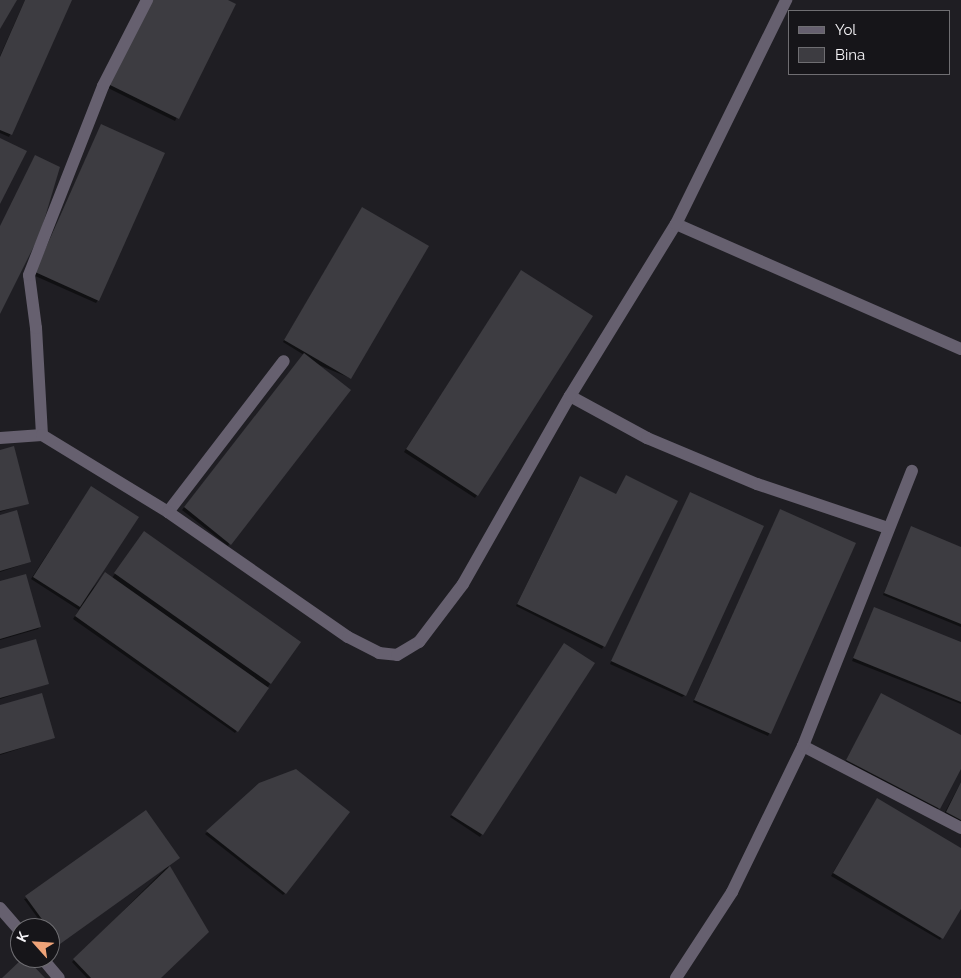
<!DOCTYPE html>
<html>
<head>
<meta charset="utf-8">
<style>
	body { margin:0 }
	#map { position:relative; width:961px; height:978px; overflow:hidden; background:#1f1e23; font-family:Raleway,sans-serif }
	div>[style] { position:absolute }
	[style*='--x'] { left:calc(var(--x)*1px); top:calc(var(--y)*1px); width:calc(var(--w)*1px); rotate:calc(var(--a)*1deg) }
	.shadow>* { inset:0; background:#0007 }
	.building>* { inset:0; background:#3d3c41 }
	.minor>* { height:12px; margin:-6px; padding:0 6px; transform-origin:6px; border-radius:6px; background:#66606f }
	span { translate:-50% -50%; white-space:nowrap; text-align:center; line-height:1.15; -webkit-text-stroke:4px #161519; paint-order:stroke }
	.legend { position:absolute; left:788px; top:10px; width:162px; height:65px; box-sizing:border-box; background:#161519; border:1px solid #6f6e72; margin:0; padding:6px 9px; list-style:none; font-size:15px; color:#f5f4f7 }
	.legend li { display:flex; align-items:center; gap:10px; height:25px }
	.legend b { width:25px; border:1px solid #6f6e72 }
	.north { position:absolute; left:10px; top:918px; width:50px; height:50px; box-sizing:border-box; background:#161519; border:1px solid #6f6e72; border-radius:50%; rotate:296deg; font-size:14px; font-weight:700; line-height:20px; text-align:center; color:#f5f4f7 }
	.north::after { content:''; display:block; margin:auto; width:18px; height:22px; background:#efa378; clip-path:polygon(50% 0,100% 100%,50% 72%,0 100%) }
</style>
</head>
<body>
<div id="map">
	<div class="shadow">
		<i style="clip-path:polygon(25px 0,71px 0,9px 137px,0 133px,0 56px)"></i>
		<i style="clip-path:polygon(225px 0,234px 5px,175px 121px,104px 86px)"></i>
		<i style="clip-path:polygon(101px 126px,98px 300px,96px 303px,33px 275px)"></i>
		<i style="clip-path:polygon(362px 208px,427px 247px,350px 378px,314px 363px,228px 546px,182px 510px,304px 355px,283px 342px)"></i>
		<i style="clip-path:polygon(521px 271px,477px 495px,475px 498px,404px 452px)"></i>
		<i style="clip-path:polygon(0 451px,28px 503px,0 512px)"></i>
		<i style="clip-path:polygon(626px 476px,676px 501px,602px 649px,516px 606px,578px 480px,616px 495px)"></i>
		<i style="clip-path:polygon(89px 490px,86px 596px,103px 576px,112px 578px,142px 535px,270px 684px,235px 733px,73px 619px,79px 610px,31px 579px)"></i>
		<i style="clip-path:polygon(690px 493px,685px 695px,682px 697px,610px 664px)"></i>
		<i style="clip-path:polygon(780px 510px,855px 544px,768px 736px,693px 702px)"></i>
		<i style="clip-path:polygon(0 517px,30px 562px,0 572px)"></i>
		<i style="clip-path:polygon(911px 528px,961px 548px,961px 627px,883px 595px)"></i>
		<i style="clip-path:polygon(0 582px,40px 627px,38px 629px,0 640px)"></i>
		<i style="clip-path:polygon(874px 609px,961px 643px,961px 704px,852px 661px)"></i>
		<i style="clip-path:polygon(562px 647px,593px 664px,480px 837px,450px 817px)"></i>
		<i style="clip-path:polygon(0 650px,48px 683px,0 699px)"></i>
		<i style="clip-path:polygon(881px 695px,961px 737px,961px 766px,937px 811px,845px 762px)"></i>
		<i style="clip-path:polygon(0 707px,53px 738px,0 755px)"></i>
		<i style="clip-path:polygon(961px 782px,961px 823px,944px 814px)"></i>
		<i style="clip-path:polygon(260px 785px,285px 893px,283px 895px,205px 834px)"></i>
		<i style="clip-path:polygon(875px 802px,961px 849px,961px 906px,940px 940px,831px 876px)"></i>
		<i style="clip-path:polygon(168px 866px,57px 945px,50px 928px,45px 928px,24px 899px,168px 866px,207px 931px,159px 978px,87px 978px,72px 962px)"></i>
	</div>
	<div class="building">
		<i style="clip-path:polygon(0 0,17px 0,0 29px)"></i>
		<i style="clip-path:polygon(25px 0,72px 0,12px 135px,0 130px,0 57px)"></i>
		<i style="clip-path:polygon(147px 0,228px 0,236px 4px,179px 119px,106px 83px)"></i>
		<i style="clip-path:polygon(101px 124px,165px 153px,99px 301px,35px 272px)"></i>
		<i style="clip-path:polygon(0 138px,27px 151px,0 204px)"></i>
		<i style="clip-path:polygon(35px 155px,60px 167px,40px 234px,0 314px,0 226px)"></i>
		<i style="clip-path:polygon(362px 207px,429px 246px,351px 379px,284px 340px)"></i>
		<i style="clip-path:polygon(521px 270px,593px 316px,478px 496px,406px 449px)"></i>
		<i style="clip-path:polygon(304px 353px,351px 390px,231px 545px,184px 507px)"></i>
		<i style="clip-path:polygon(14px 446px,29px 504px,0 511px,0 450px)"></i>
		<i style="clip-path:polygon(626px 475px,678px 501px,605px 647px,517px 604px,580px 476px,616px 494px)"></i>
		<i style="clip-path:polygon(91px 486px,139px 517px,80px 607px,33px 577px)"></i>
		<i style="clip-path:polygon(690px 492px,764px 526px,686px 696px,611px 661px)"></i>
		<i style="clip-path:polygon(780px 509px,856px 543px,771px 734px,694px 700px)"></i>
		<i style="clip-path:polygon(17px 510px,31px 562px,0 571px,0 515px)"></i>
		<i style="clip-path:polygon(911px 526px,961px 547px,961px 624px,884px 593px)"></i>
		<i style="clip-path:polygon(144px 531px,301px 642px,271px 684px,114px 573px)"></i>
		<i style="clip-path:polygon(105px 572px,269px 688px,238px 732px,75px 616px)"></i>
		<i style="clip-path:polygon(26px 574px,41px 627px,0 639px,0 581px)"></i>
		<i style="clip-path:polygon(874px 607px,961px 642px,961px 702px,853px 658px)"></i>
		<i style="clip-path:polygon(36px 639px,49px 684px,0 698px,0 649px)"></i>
		<i style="clip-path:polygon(564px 643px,595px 663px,483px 835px,451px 815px)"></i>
		<i style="clip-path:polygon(42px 693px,55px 738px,0 754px,0 705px)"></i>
		<i style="clip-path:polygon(881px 693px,961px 735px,961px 769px,940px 809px,846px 760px)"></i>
		<i style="clip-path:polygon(296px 769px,350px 812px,286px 894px,206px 831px,259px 783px)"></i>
		<i style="clip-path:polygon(961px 782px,961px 820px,946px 812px)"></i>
		<i style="clip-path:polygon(877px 798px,961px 848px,961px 909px,943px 939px,833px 873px)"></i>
		<i style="clip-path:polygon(146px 810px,180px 858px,60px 944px,25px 896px)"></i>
		<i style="clip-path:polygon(170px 866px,209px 932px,161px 978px,91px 978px,73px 959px)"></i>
		<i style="clip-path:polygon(26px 958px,45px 978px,2px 978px,23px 958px)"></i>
	</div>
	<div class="minor">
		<i style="--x:676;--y:224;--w:311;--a:23.7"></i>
		<i style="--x:570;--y:396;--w:88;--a:28.6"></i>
		<i style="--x:647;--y:438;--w:119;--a:22.7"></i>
		<i style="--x:757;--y:484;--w:138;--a:18.6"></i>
		<i style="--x:42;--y:435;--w:107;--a:-93.2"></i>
		<i style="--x:36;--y:328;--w:53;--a:-97.5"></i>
		<i style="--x:29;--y:275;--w:203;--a:-68.6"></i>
		<i style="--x:103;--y:86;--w:97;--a:-62.9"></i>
		<i style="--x:0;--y:438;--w:42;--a:-4.1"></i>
		<i style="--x:42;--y:435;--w:148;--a:31.4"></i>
		<i style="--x:168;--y:512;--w:190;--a:-52.5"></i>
		<i style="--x:168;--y:512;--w:219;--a:34.8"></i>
		<i style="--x:348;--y:637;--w:35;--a:27"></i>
		<i style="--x:379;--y:653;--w:18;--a:6"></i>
		<i style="--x:397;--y:655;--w:26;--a:-31"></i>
		<i style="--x:419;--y:642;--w:73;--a:-52.8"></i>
		<i style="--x:463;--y:584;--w:216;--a:-60.4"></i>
		<i style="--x:570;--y:396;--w:202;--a:-58.4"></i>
		<i style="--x:676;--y:224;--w:250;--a:-63.8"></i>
		<i style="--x:803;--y:746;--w:178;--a:27.4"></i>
		<i style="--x:0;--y:908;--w:30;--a:49"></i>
		<i style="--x:42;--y:958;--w:26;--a:50"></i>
		<i style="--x:676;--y:978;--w:103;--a:-56.9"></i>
		<i style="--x:732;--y:892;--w:162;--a:-64.1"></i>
		<i style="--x:803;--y:746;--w:296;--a:-68.4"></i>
	</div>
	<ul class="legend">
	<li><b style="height:6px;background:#66606f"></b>Yol</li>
	<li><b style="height:14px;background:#3d3c41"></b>Bina</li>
	</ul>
	<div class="north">K</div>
</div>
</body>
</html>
